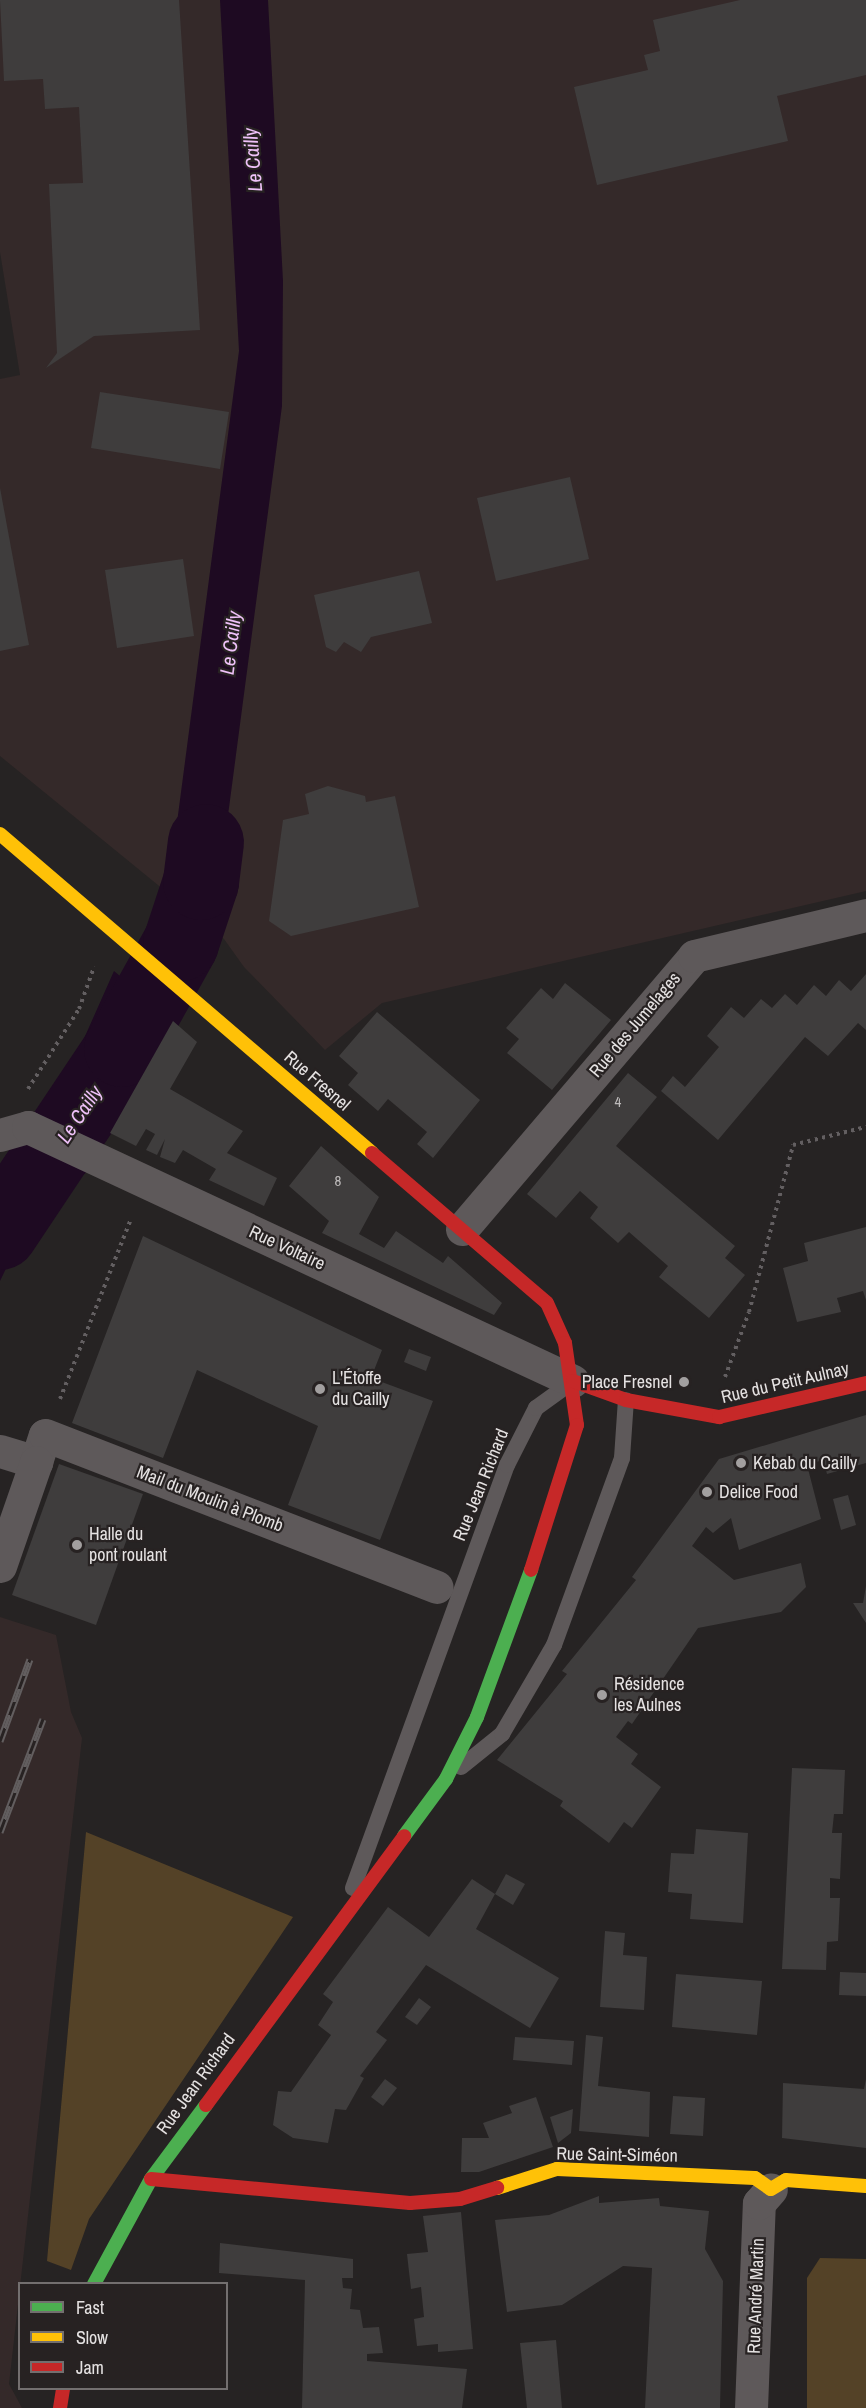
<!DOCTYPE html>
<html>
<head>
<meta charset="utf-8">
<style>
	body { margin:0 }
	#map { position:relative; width:866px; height:2408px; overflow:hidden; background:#262323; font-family:"Archivo Narrow",sans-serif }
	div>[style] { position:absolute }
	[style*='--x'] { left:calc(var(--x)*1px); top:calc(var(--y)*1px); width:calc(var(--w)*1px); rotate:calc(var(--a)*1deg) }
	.built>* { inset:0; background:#342929 }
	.green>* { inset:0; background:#544227 }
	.water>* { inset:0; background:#1e0a22 }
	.river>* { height:76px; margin:-38px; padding:0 38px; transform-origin:38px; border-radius:38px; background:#1e0a22 }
	.building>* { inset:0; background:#3f3d3d }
	.path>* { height:4px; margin-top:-2px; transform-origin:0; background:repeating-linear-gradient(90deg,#635f61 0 3px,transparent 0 7.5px) }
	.lane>* { height:16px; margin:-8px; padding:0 8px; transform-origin:8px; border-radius:8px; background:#5e595a }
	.street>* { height:33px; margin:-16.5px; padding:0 16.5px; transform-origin:16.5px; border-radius:16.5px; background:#5e595a }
	.fast>* { height:14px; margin:-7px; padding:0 7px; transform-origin:7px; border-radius:7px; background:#4caf50 }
	.slow>* { height:14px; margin:-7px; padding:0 7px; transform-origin:7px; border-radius:7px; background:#ffc107 }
	.jam>* { height:14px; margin:-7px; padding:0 7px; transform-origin:7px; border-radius:7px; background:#c62828 }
	.rail>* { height:7px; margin-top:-3.5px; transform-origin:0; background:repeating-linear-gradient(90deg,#272222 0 14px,#625e5f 0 28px); box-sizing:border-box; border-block:2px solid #625e5f }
	.dots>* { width:16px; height:16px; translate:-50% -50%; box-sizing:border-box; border:3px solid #272222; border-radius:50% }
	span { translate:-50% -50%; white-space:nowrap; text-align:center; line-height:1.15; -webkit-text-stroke:4.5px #272222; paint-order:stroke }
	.number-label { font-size:15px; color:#bcb9b9 }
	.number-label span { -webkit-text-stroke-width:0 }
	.street-label { font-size:18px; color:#e5e2e2 }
	.poi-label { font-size:18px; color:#e5e2e2 }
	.left { translate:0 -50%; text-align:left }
	.right { translate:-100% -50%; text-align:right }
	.water-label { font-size:20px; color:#efc2f9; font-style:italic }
	.legend { position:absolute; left:18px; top:2282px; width:210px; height:108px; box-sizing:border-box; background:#272222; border:2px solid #736f6f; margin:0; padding:8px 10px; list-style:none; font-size:18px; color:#e5e2e2 }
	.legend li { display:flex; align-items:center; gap:12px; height:30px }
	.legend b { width:30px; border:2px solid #736f6f }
</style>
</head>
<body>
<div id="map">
	<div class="built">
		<i style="clip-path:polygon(0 0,866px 0,866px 891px,382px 1003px,325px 1050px,244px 967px,224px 939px,0 756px,0 379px,20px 375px,0 252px)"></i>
		<i style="clip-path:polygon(0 1617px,56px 1635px,71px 1712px,82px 1738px,9px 2384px,22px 2408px,0 2408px)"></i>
	</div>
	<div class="green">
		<i style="clip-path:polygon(86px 1832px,293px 1917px,89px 2219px,71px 2270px,47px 2261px)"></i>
		<i style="clip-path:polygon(820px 2258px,866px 2259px,866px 2408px,807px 2408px,807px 2278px)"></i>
	</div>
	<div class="water">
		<i style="clip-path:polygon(220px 0,268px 0,283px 281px,282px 406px,208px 967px,152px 918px,168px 891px,239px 351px)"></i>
		<i style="clip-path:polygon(114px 971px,173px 1021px,106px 1141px,41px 1111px,78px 1052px)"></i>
		<i style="clip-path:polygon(23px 1141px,88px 1171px,31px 1217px,0 1281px,0 1177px)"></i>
	</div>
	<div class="river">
		<i style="--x:0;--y:1232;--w:220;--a:-56.3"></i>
		<i style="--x:122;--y:1049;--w:121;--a:-60.9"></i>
		<i style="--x:181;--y:943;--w:64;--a:-71.8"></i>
		<i style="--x:201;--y:882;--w:40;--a:-82.9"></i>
	</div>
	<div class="building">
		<i style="clip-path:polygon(0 0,179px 0,200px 330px,94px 336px,46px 368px,57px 353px,49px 184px,83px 183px,79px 107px,45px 109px,43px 79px,4px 81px)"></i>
		<i style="clip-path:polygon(740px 0,866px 0,866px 75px,777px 96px,788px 141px,597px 185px,574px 87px,648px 70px,644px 55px,660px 51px,653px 20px)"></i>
		<i style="clip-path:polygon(100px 392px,229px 412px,220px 469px,91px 448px)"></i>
		<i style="clip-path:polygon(570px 477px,589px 559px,496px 581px,477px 498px)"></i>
		<i style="clip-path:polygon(0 488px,29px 645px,0 651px)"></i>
		<i style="clip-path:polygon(183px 559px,194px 636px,117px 648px,105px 570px)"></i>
		<i style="clip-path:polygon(419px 571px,432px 623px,371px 637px,361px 652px,344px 642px,336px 652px,326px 647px,314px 595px)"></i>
		<i style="clip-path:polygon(328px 786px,365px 796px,366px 802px,395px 796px,419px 907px,291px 936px,269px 921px,283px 820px,309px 814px,305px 794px)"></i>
		<i style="clip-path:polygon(866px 974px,866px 1030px,858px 1023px,828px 1056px,805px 1037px,718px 1140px,661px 1091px,673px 1076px,685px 1087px,719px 1047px,707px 1036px,731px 1007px,744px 1018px,761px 999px,772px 1008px,785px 994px,797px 1005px,814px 985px,826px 996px,839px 980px,851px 991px)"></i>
		<i style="clip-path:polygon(565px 983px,611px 1020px,552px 1090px,507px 1053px,519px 1039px,506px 1028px,541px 988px,553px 999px)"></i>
		<i style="clip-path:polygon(377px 1012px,480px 1100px,433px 1158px,417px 1144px,427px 1132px,388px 1099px,378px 1111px,348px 1085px,358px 1073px,339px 1056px)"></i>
		<i style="clip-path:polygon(173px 1021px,197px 1042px,170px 1089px,243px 1131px,227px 1153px,277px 1178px,264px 1206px,209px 1180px,216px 1169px,183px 1150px,175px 1163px,160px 1157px,165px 1139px,157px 1155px,146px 1150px,155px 1134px,146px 1129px,136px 1146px,110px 1133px)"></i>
		<i style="clip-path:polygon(628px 1073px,657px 1097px,616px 1146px,735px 1246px,725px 1258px,745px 1275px,709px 1318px,659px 1277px,668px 1266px,629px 1232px,618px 1243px,590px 1218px,598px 1207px,580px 1191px,556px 1218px,527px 1194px)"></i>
		<i style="clip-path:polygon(321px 1146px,379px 1197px,359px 1234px,384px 1248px,396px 1231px,443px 1263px,448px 1256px,502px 1303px,494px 1315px,322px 1233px,329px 1221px,289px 1186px)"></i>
		<i style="clip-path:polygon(866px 1227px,866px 1300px,863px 1291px,837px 1298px,841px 1312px,797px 1322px,783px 1268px,808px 1261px,804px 1243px)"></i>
		<i style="clip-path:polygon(143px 1236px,382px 1350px,371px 1378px,433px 1401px,380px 1540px,288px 1505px,318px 1426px,197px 1370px,163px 1458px,72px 1423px)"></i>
		<i style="clip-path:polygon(409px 1349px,431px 1357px,426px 1371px,404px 1362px)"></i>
		<i style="clip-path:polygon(866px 1415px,866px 1463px,827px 1474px,823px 1460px,807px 1465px,821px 1519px,739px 1550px,731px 1518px,713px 1533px,706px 1527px,692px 1546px,734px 1580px,801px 1563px,806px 1587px,781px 1612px,698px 1628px,632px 1724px,628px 1721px,616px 1737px,638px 1754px,631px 1764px,661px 1787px,632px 1828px,624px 1822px,609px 1843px,560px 1806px,563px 1801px,497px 1760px,567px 1674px,562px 1671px,636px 1580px,632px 1577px,719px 1459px)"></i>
		<i style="clip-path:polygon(59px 1464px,143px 1494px,96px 1625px,12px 1595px)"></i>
		<i style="clip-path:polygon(848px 1495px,856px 1525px,841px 1530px,833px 1499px)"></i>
		<i style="clip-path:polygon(866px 1586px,866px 1623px,853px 1603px,863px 1603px)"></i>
		<i style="clip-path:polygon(792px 1768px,845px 1770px,843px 1814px,834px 1814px,832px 1833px,842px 1833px,840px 1879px,830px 1878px,830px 1898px,840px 1898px,838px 1941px,827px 1942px,826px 1970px,782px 1969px)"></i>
		<i style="clip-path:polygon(696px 1829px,748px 1833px,743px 1923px,690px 1919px,692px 1894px,668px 1892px,671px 1853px,694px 1854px)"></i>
		<i style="clip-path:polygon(506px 1874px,525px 1884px,513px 1905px,495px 1894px)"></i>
		<i style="clip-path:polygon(472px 1879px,495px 1894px,476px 1929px,559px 1978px,530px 2028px,426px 1965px,376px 2032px,387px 2040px,360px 2076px,364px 2078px,346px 2110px,335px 2109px,328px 2143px,293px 2138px,273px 2125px,278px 2091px,291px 2092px,331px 2035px,318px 2025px,333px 2002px,323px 1994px,388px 1907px,429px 1937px)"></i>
		<i style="clip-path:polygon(605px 1931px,625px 1933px,623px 1955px,647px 1957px,644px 2010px,600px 2007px)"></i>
		<i style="clip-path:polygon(840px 1972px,866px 1973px,866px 1996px,839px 1995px)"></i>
		<i style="clip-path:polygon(676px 1974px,762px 1981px,757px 2035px,672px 2027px)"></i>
		<i style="clip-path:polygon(419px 1998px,431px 2007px,417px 2025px,405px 2017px)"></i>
		<i style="clip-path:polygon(586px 2035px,603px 2037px,598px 2086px,650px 2092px,649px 2137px,579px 2131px)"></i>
		<i style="clip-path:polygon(515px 2037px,574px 2041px,572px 2065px,513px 2060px)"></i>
		<i style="clip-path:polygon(385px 2079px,397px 2088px,383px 2106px,371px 2097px)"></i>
		<i style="clip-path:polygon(866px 2079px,866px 2148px,782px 2138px,783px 2083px,864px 2089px)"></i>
		<i style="clip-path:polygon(673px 2096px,705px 2098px,703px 2136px,670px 2134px)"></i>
		<i style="clip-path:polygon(536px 2097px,553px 2147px,479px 2172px,461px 2172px,462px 2138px,489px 2138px,483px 2123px,512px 2113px,509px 2106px)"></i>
		<i style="clip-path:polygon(573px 2109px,571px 2133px,558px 2143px,550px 2117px)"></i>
		<i style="clip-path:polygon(599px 2196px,599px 2203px,659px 2198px,660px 2206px,709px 2211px,705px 2249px,723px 2281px,720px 2408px,645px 2408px,652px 2268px,623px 2266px,562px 2305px,507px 2312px,495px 2220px,549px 2215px)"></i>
		<i style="clip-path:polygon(461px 2212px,473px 2349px,438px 2352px,438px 2344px,417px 2346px,414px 2319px,424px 2317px,421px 2287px,411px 2289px,407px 2254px,428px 2252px,423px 2216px)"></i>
		<i style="clip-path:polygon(220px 2243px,353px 2259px,353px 2278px,342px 2278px,343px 2288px,352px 2289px,350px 2309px,360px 2310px,363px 2328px,379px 2327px,383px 2353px,367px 2354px,367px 2361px,467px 2369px,462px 2408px,302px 2408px,305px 2280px,219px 2273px)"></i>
		<i style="clip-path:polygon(556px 2340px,562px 2408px,527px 2408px,520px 2343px)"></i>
	</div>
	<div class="path">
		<i style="--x:28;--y:1089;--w:95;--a:-57.5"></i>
		<i style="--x:79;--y:1009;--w:45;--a:-70.3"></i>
		<i style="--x:725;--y:1377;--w:69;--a:-69.7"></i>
		<i style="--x:749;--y:1312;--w:173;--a:-75.2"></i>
		<i style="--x:793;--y:1145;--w:75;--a:-13.9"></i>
		<i style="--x:60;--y:1399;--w:193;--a:-68.5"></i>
	</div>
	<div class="lane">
		<i style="--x:461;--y:1767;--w:53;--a:-38.8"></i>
		<i style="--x:502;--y:1734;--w:103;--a:-59.7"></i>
		<i style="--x:554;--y:1645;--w:199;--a:-70"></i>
		<i style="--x:622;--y:1458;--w:58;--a:-86.1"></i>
		<i style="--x:353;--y:1888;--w:450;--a:-70"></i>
		<i style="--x:507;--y:1465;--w:64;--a:-63"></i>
		<i style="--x:536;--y:1408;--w:44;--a:-35.8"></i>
	</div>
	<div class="street">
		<i style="--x:0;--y:1135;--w:29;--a:-16"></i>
		<i style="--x:28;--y:1127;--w:601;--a:24.99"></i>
		<i style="--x:462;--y:1229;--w:358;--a:-49.6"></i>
		<i style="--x:694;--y:956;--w:177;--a:-13.4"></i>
		<i style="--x:0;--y:1451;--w:38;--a:17"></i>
		<i style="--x:36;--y:1462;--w:28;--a:-72"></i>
		<i style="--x:45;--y:1435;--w:420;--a:21.2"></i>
		<i style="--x:0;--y:1566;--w:110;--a:-70.9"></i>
		<i style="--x:751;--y:2408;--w:205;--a:-87.8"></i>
		<i style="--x:759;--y:2203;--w:18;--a:-49"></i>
	</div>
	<div class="fast">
		<i style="--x:404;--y:1836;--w:71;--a:-53.6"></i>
		<i style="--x:446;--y:1779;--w:69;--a:-63.4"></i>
		<i style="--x:477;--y:1717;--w:157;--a:-69.8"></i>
		<i style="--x:94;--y:2284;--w:119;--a:-61.5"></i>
		<i style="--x:151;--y:2179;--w:92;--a:-53.4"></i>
	</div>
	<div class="slow">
		<i style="--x:0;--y:834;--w:490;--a:40.6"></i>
		<i style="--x:497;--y:2188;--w:63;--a:-17.6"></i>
		<i style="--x:557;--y:2169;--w:198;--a:2.6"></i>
		<i style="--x:755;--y:2178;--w:19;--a:35"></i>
		<i style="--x:771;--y:2189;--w:17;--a:-31"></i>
		<i style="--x:786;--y:2180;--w:80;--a:4.3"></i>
	</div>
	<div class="jam">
		<i style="--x:372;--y:1153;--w:230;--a:40.6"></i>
		<i style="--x:547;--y:1303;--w:44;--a:65.8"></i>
		<i style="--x:565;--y:1343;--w:83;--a:81.7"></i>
		<i style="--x:577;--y:1425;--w:152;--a:107.6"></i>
		<i style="--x:573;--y:1381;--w:56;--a:19.7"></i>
		<i style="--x:626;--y:1400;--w:95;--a:10.4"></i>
		<i style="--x:719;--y:1417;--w:151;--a:-13"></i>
		<i style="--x:206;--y:2105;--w:334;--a:-53.6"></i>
		<i style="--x:151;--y:2179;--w:260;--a:5.3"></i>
		<i style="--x:410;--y:2203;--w:50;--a:-4.6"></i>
		<i style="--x:460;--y:2199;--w:39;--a:-17"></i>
		<i style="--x:60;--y:2408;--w:20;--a:-81"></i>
	</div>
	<div class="rail">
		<i style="--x:0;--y:1741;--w:87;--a:-69.9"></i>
		<i style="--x:0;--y:1832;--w:121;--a:-69.2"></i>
	</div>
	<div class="dots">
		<i style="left:684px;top:1382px;background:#a29f9f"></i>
		<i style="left:320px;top:1389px;background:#a29f9f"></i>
		<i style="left:741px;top:1463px;background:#a29f9f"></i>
		<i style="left:707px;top:1492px;background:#a29f9f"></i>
		<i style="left:77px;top:1545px;background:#a29f9f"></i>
		<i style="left:602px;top:1695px;background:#a29f9f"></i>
	</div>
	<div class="number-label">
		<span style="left:618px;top:1102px">4</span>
		<span style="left:338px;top:1181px">8</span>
	</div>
	<div class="street-label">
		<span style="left:635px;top:1025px;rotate:-50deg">Rue des Jumelages</span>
		<span style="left:317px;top:1081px;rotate:41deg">Rue Fresnel</span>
		<span style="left:287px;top:1248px;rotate:25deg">Rue Voltaire</span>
		<span style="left:785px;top:1383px;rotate:-13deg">Rue du Petit Aulnay</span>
		<span style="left:481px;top:1485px;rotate:-68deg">Rue Jean Richard</span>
		<span style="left:210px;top:1499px;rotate:21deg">Mail du Moulin à Plomb</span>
		<span style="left:196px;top:2084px;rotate:-54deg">Rue Jean Richard</span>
		<span style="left:617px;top:2155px;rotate:1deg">Rue Saint-Siméon</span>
		<span style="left:756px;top:2296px;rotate:-88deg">Rue André Martin</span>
	</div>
	<div class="poi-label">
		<span class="left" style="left:332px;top:1389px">L'Étoffe<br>du Cailly</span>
		<span class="right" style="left:672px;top:1382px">Place Fresnel</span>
		<span class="left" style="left:753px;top:1463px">Kebab du Cailly</span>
		<span class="left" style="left:719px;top:1492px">Delice Food</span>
		<span class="left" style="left:89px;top:1545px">Halle du<br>pont roulant</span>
		<span class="left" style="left:614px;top:1695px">Résidence<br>les Aulnes</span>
	</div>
	<div class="water-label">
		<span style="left:252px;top:160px;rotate:-95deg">Le Cailly</span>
		<span style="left:230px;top:643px;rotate:-83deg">Le Cailly</span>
		<span style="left:79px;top:1114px;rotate:-56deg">Le Cailly</span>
	</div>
	<ul class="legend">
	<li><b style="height:8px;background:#4caf50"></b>Fast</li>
	<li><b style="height:8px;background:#ffc107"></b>Slow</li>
	<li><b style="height:8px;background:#c62828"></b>Jam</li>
	</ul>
</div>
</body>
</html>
